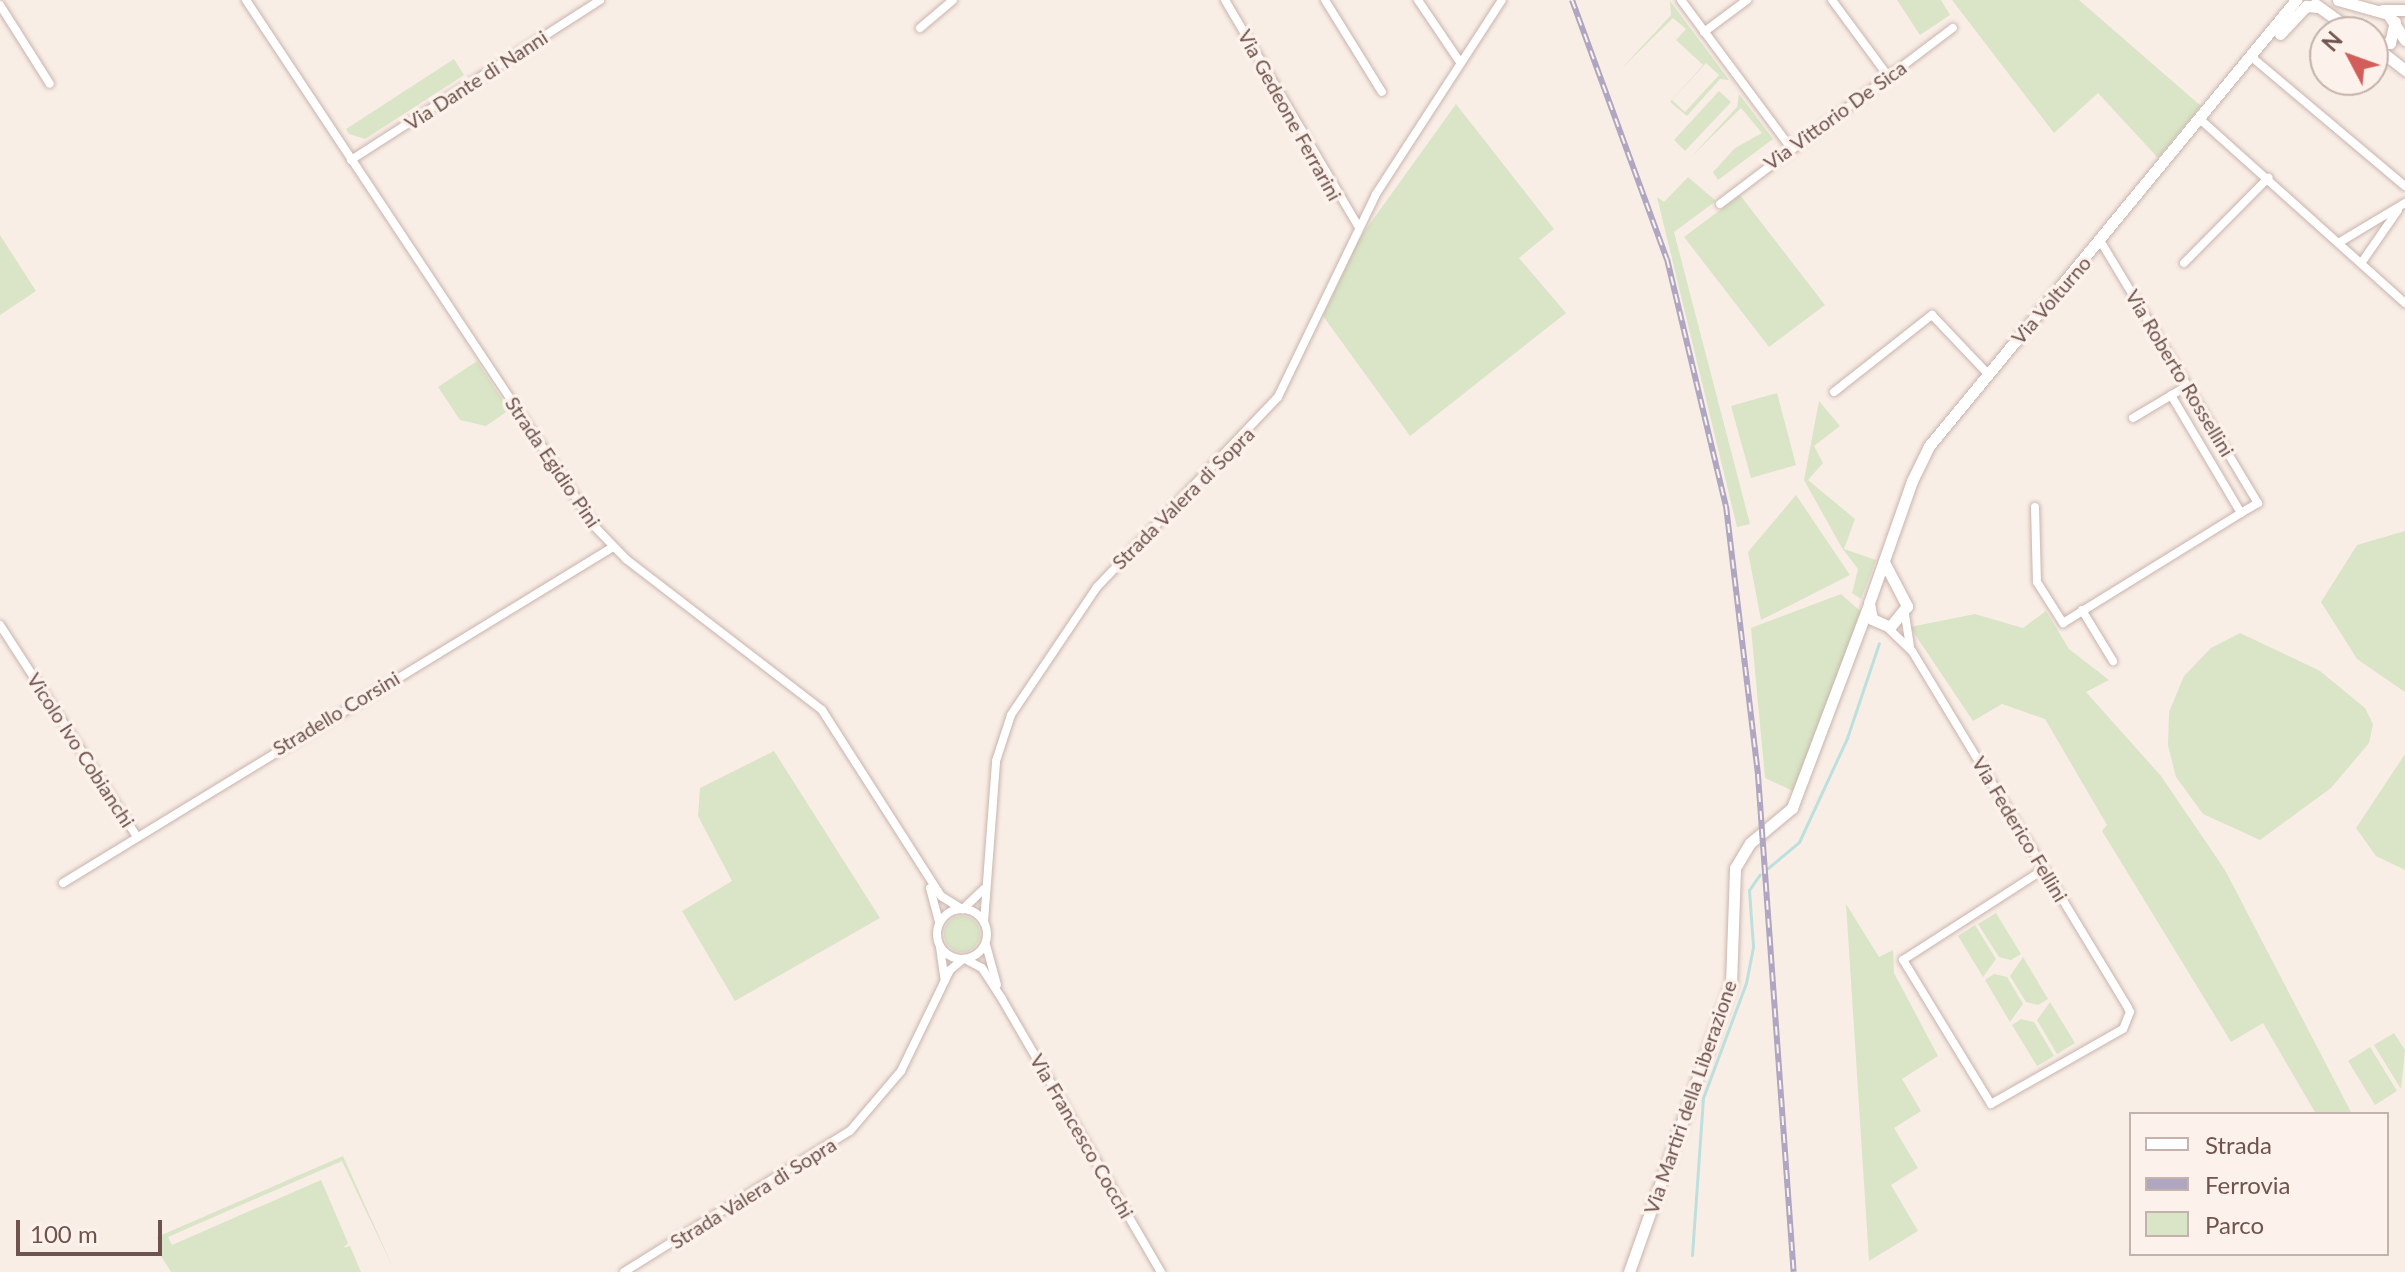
<!DOCTYPE html>
<html>
<head>
<meta charset="utf-8">
<style>
	body { margin:0 }
	#map { position:relative; width:2405px; height:1272px; overflow:hidden; background:#f9eee6; font-family:Lato,sans-serif }
	div>[style] { position:absolute }
	[style*='--x'] { left:calc(var(--x)*1px); top:calc(var(--y)*1px); width:calc(var(--w)*1px); rotate:calc(var(--a)*1deg) }
	.green>* { inset:0; background:#d9e5c6 }
	.round { border-radius:50% }
	.stream>* { height:3px; margin:-1.5px; padding:0 1.5px; transform-origin:1.5px; border-radius:1.5px; background:#bde0de }
	.roads { filter:drop-shadow(0 0 2px #c9b4ad) drop-shadow(0 0 2px #c9b4ad) }
	.street>* { height:8px; margin:-4px; padding:0 4px; transform-origin:4px; border-radius:4px; background:#fff }
	.street>.ring { margin:-4px; padding:0; box-sizing:content-box; background:none; border:8px solid #fff; border-radius:50% }
	.secondary>* { height:11px; margin:-5.5px; padding:0 5.5px; transform-origin:5.5px; border-radius:5.5px; background:#fff }
	.rail>* { height:6px; margin-top:-3px; transform-origin:0; background:repeating-linear-gradient(90deg,#fcf2eb 0 9px,#afa6c1 0 18px); box-sizing:border-box; border-block:2px solid #afa6c1 }
	span { translate:-50% -50%; white-space:nowrap; text-align:center; line-height:1.15; -webkit-text-stroke:7px #fcf2eb; paint-order:stroke }
	.street-label { font-size:20px; color:#6f534e }
	.legend { position:absolute; left:2129px; top:1112px; width:260px; height:144px; box-sizing:border-box; background:#fcf2eb; border:2px solid #c4b2ac; margin:0; padding:10px 14px; list-style:none; font-size:24px; color:#6f534e }
	.legend li { display:flex; align-items:center; gap:16px; height:40px }
	.legend b { width:40px; border:2px solid #c4b2ac }
	.north { position:absolute; left:2309px; top:16px; width:80px; height:80px; box-sizing:border-box; background:#fcf2eb; border:2px solid #c4b2ac; border-radius:50%; rotate:311deg; font-size:22px; font-weight:700; line-height:32px; text-align:center; color:#6f534e }
	.north::after { content:''; display:block; margin:auto; width:28px; height:36px; background:#d35d5a; clip-path:polygon(50% 0,100% 100%,50% 72%,0 100%) }
	.scale { position:absolute; left:16px; top:1220px; width:146px; height:36px; box-sizing:border-box; border:4px solid #6f534e; border-top:0; padding-left:10px; font-size:24px; line-height:28px; white-space:nowrap; color:#6f534e; -webkit-text-stroke:6px #fcf2eb; paint-order:stroke }
</style>
</head>
<body>
<div id="map">
	<div class="green">
		<i style="clip-path:polygon(1897px 0,1941px 0,1950px 15px,1920px 35px)"></i>
		<i style="clip-path:polygon(1952px 0,2079px 0,2201px 106px,2158px 158px,2098px 93px,2054px 133px)"></i>
		<i style="clip-path:polygon(evenodd,1670px 1px,1729px 80px,1720px 79px,1687px 116px,1670px 102px,1703px 65px,1676px 40px,1686px 29px,1673px 18px,1621px 69px,1671px 15px,1670px 1px,1706px 63px,1719px 75px,1685px 112px,1672px 100px,1706px 63px)"></i>
		<i style="clip-path:polygon(454px 59px,464px 75px,365px 139px,349px 134px,346px 129px)"></i>
		<i style="clip-path:polygon(1719px 91px,1731px 102px,1685px 151px,1674px 140px)"></i>
		<i style="clip-path:polygon(1739px 94px,1773px 139px,1718px 180px,1713px 172px,1735px 148px,1762px 133px,1741px 108px,1692px 156px,1737px 107px)"></i>
		<i style="clip-path:polygon(1456px 104px,1554px 229px,1519px 258px,1566px 313px,1410px 436px,1323px 316px,1359px 239px)"></i>
		<i style="clip-path:polygon(1688px 177px,1716px 201px,1674px 232px,1750px 524px,1737px 527px,1657px 197px,1664px 202px)"></i>
		<i style="clip-path:polygon(1740px 195px,1825px 305px,1769px 347px,1684px 237px)"></i>
		<i style="clip-path:polygon(0 235px,36px 291px,0 315px)"></i>
		<i style="clip-path:polygon(477px 361px,509px 410px,486px 426px,460px 420px,438px 387px)"></i>
		<i style="clip-path:polygon(1777px 393px,1796px 465px,1751px 478px,1731px 406px)"></i>
		<i style="clip-path:polygon(1819px 401px,1840px 426px,1814px 446px,1823px 463px,1808px 480px,1855px 519px,1844px 549px,1876px 560px,1861px 599px,1852px 593px,1858px 569px,1842px 548px,1804px 480px)"></i>
		<i style="clip-path:polygon(1796px 495px,1850px 575px,1761px 620px,1748px 552px)"></i>
		<i style="clip-path:polygon(2405px 531px,2405px 692px,2357px 659px,2321px 602px,2357px 545px)"></i>
		<i style="clip-path:polygon(1841px 594px,1860px 611px,1858px 625px,1793px 791px,1765px 778px,1751px 628px)"></i>
		<i style="clip-path:polygon(2046px 611px,2069px 649px,2109px 680px,2086px 692px,2161px 776px,2225px 870px,2352px 1114px,2316px 1114px,2263px 1023px,2231px 1042px,2102px 831px,2107px 825px,2045px 719px,2002px 704px,1973px 721px,1910px 627px,1975px 614px,2023px 628px)"></i>
		<i style="clip-path:polygon(2240px 633px,2320px 671px,2365px 708px,2373px 724px,2369px 743px,2331px 788px,2260px 840px,2203px 814px,2176px 777px,2168px 745px,2169px 712px,2184px 676px,2211px 648px)"></i>
		<i style="clip-path:polygon(774px 751px,880px 918px,735px 1001px,682px 911px,732px 881px,698px 816px,700px 788px)"></i>
		<i style="clip-path:polygon(2405px 754px,2405px 870px,2376px 856px,2356px 828px)"></i>
		<i style="clip-path:polygon(1846px 904px,1879px 957px,1893px 950px,1894px 973px,1938px 1056px,1902px 1079px,1921px 1111px,1894px 1128px,1918px 1168px,1891px 1185px,1918px 1231px,1869px 1261px)"></i>
		<i style="clip-path:polygon(1996px 913px,2021px 954px,2011px 960px,1999px 957px,1978px 924px)"></i>
		<i class="round" style="left:944px;top:916px;width:36px;height:36px"></i>
		<i style="clip-path:polygon(1975px 925px,1996px 959px,1983px 977px,1958px 936px)"></i>
		<i style="clip-path:polygon(2023px 957px,2048px 999px,2038px 1005px,2026px 1002px,2010px 976px)"></i>
		<i style="clip-path:polygon(1994px 974px,2007px 977px,2023px 1004px,2010px 1022px,1985px 980px)"></i>
		<i style="clip-path:polygon(2050px 1002px,2075px 1043px,2057px 1054px,2037px 1020px)"></i>
		<i style="clip-path:polygon(2021px 1019px,2034px 1022px,2054px 1056px,2037px 1066px,2012px 1025px)"></i>
		<i style="clip-path:polygon(2394px 1033px,2405px 1050px,2401px 1089px,2374px 1045px)"></i>
		<i style="clip-path:polygon(2370px 1047px,2397px 1091px,2375px 1105px,2348px 1061px)"></i>
		<i style="clip-path:polygon(343px 1156px,395px 1272px,342px 1161px,168px 1237px,172px 1245px,321px 1180px,348px 1243px,343px 1248px,350px 1246px,361px 1272px,171px 1272px,161px 1256px,157px 1237px)"></i>
	</div>
	<div class="stream">
		<i style="--x:1768;--y:868;--w:40;--a:-40"></i>
		<i style="--x:1799;--y:842;--w:115;--a:-65.2"></i>
		<i style="--x:1847;--y:738;--w:100;--a:-71.4"></i>
		<i style="--x:1692;--y:1255;--w:157;--a:-86"></i>
		<i style="--x:1703;--y:1098;--w:123;--a:-69.5"></i>
		<i style="--x:1746;--y:983;--w:38;--a:-79"></i>
		<i style="--x:1753;--y:946;--w:56;--a:-94.1"></i>
		<i style="--x:1749;--y:890;--w:19;--a:-55"></i>
	</div>
	<div class="roads">
		<div class="street">
			<i style="--x:246;--y:0;--w:633;--a:56.46"></i>
			<i style="--x:596;--y:528;--w:43;--a:45.9"></i>
			<i style="--x:626;--y:559;--w:247;--a:37.6"></i>
			<i style="--x:822;--y:710;--w:221;--a:57.4"></i>
			<i style="--x:941;--y:896;--w:25;--a:32"></i>
			<i style="--x:1225;--y:0;--w:262;--a:59.5"></i>
			<i style="--x:1325;--y:0;--w:108;--a:58.2"></i>
			<i style="--x:1418;--y:0;--w:75;--a:55.9"></i>
			<i style="--x:1681;--y:0;--w:183;--a:53.4"></i>
			<i style="--x:1832;--y:0;--w:94;--a:53.6"></i>
			<i style="--x:0;--y:5;--w:93;--a:57.7"></i>
			<i style="--x:920;--y:28;--w:43;--a:-40.3"></i>
			<i style="--x:1704;--y:32;--w:54;--a:-36.7"></i>
			<i style="--x:2254;--y:59;--w:197;--a:40.1"></i>
			<i style="--x:2202;--y:121;--w:273;--a:41.9"></i>
			<i style="--x:351;--y:160;--w:296;--a:-32.7"></i>
			<i style="--x:1720;--y:204;--w:292;--a:-37.1"></i>
			<i style="--x:2101;--y:242;--w:305;--a:59"></i>
			<i style="--x:2258;--y:503;--w:20;--a:150"></i>
			<i style="--x:2340;--y:242;--w:76;--a:-31"></i>
			<i style="--x:2362;--y:262;--w:63;--a:-55.3"></i>
			<i style="--x:2184;--y:263;--w:120;--a:-45.3"></i>
			<i style="--x:1834;--y:392;--w:125;--a:-38.2"></i>
			<i style="--x:1932;--y:315;--w:80;--a:46.5"></i>
			<i style="--x:2133;--y:418;--w:63;--a:-30.7"></i>
			<i style="--x:2035;--y:507;--w:75;--a:88.5"></i>
			<i style="--x:2037;--y:582;--w:49;--a:57.6"></i>
			<i style="--x:2063;--y:623;--w:209;--a:-31.7"></i>
			<i style="--x:2241;--y:513;--w:137;--a:-120.7"></i>
			<i style="--x:2082;--y:610;--w:60;--a:58.7"></i>
			<i style="--x:1905;--y:615;--w:31;--a:81"></i>
			<i style="--x:0;--y:625;--w:250;--a:57.1"></i>
			<i style="--x:1887;--y:627;--w:35;--a:44"></i>
			<i style="--x:1912;--y:651;--w:417;--a:58.8"></i>
			<i style="--x:2128;--y:1008;--w:4;--a:63"></i>
			<i style="--x:2130;--y:1012;--w:18;--a:112"></i>
			<i style="--x:2123;--y:1029;--w:152;--a:150.4"></i>
			<i style="--x:1991;--y:1104;--w:169;--a:-121.4"></i>
			<i style="--x:1903;--y:960;--w:168;--a:-32.8"></i>
			<i style="--x:63;--y:883;--w:645;--a:-31.42"></i>
			<i style="--x:930;--y:888;--w:34;--a:75"></i>
			<i class="ring" style="left:937px;top:909px;width:42px;height:42px"></i>
			<i style="--x:963;--y:909;--w:28;--a:-44"></i>
			<i style="--x:984;--y:922;--w:161;--a:-85.7"></i>
			<i style="--x:996;--y:761;--w:48;--a:-71.9"></i>
			<i style="--x:1011;--y:715;--w:154;--a:-56.1"></i>
			<i style="--x:1097;--y:587;--w:262;--a:-46.4"></i>
			<i style="--x:1278;--y:397;--w:225;--a:-64.2"></i>
			<i style="--x:1376;--y:194;--w:231;--a:-57"></i>
			<i style="--x:986;--y:945;--w:41;--a:74.6"></i>
			<i style="--x:940;--y:947;--w:34;--a:82"></i>
			<i style="--x:965;--y:959;--w:19;--a:28"></i>
			<i style="--x:982;--y:968;--w:37;--a:57"></i>
			<i style="--x:1002;--y:999;--w:316;--a:59.8"></i>
			<i style="--x:624;--y:1272;--w:266;--a:-32"></i>
			<i style="--x:850;--y:1131;--w:79;--a:-49.6"></i>
			<i style="--x:901;--y:1071;--w:112;--a:-64.1"></i>
			<i style="--x:950;--y:970;--w:17;--a:-40"></i>
		</div>
		<div class="secondary">
			<i style="--x:2338;--y:0;--w:52;--a:15.6"></i>
			<i style="--x:2388;--y:14;--w:31;--a:57"></i>
			<i style="--x:2315;--y:4;--w:48;--a:35.7"></i>
			<i style="--x:2382;--y:10;--w:23;--a:0"></i>
			<i style="--x:2280;--y:34;--w:38;--a:-47"></i>
			<i style="--x:2306;--y:6;--w:13;--a:4"></i>
			<i style="--x:2373;--y:45;--w:17;--a:-7"></i>
			<i style="--x:2390;--y:43;--w:22;--a:-77"></i>
			<i style="--x:2373;--y:45;--w:41;--a:38"></i>
			<i style="--x:1884;--y:562;--w:50;--a:62.4"></i>
			<i style="--x:1907;--y:606;--w:27;--a:129"></i>
			<i style="--x:1890;--y:627;--w:20;--a:-156"></i>
			<i style="--x:1872;--y:619;--w:16;--a:-101"></i>
			<i style="--x:1869;--y:603;--w:129;--a:-70.6"></i>
			<i style="--x:1912;--y:481;--w:39;--a:-64"></i>
			<i style="--x:1929;--y:446;--w:578;--a:-50.55"></i>
			<i style="--x:1629;--y:1272;--w:306;--a:-70.5"></i>
			<i style="--x:1731;--y:984;--w:116;--a:-88"></i>
			<i style="--x:1735;--y:868;--w:29;--a:-59"></i>
			<i style="--x:1750;--y:843;--w:55;--a:-39.8"></i>
			<i style="--x:1792;--y:808;--w:215;--a:-69.3"></i>
		</div>
	</div>
	<div class="rail">
		<i style="--x:1572;--y:0;--w:276;--a:69.9"></i>
		<i style="--x:1667;--y:259;--w:254;--a:76.6"></i>
		<i style="--x:1726;--y:506;--w:271;--a:83.2"></i>
		<i style="--x:1758;--y:775;--w:498;--a:85.9"></i>
	</div>
	<div class="street-label">
		<span style="left:476px;top:80px;rotate:-33deg">Via Dante di Nanni</span>
		<span style="left:1290px;top:115px;rotate:61deg">Via Gedeone Ferrarini</span>
		<span style="left:1835px;top:115px;rotate:-36deg">Via Vittorio De Sica</span>
		<span style="left:2051px;top:300px;rotate:-49deg">Via Volturno</span>
		<span style="left:2180px;top:373px;rotate:59deg">Via Roberto Rossellini</span>
		<span style="left:553px;top:462px;rotate:56deg">Strada Egidio Pini</span>
		<span style="left:1183px;top:498px;rotate:-45deg">Strada Valera di Sopra</span>
		<span style="left:336px;top:713px;rotate:-31deg">Stradello Corsini</span>
		<span style="left:81px;top:750px;rotate:57deg">Vicolo Ivo Cobianchi</span>
		<span style="left:2020px;top:829px;rotate:59deg">Via Federico Fellini</span>
		<span style="left:1690px;top:1097px;rotate:-71deg">Via Martiri della Liberazione</span>
		<span style="left:1082px;top:1136px;rotate:60deg">Via Francesco Cocchi</span>
		<span style="left:753px;top:1193px;rotate:-32deg">Strada Valera di Sopra</span>
	</div>
	<ul class="legend">
	<li><b style="height:10px;background:#fff"></b>Strada</li>
	<li><b style="height:10px;background:#afa6c1"></b>Ferrovia</li>
	<li><b style="height:22px;background:#d9e5c6"></b>Parco</li>
	</ul>
	<div class="north">N</div>
	<div class="scale">100 m</div>
</div>
</body>
</html>
